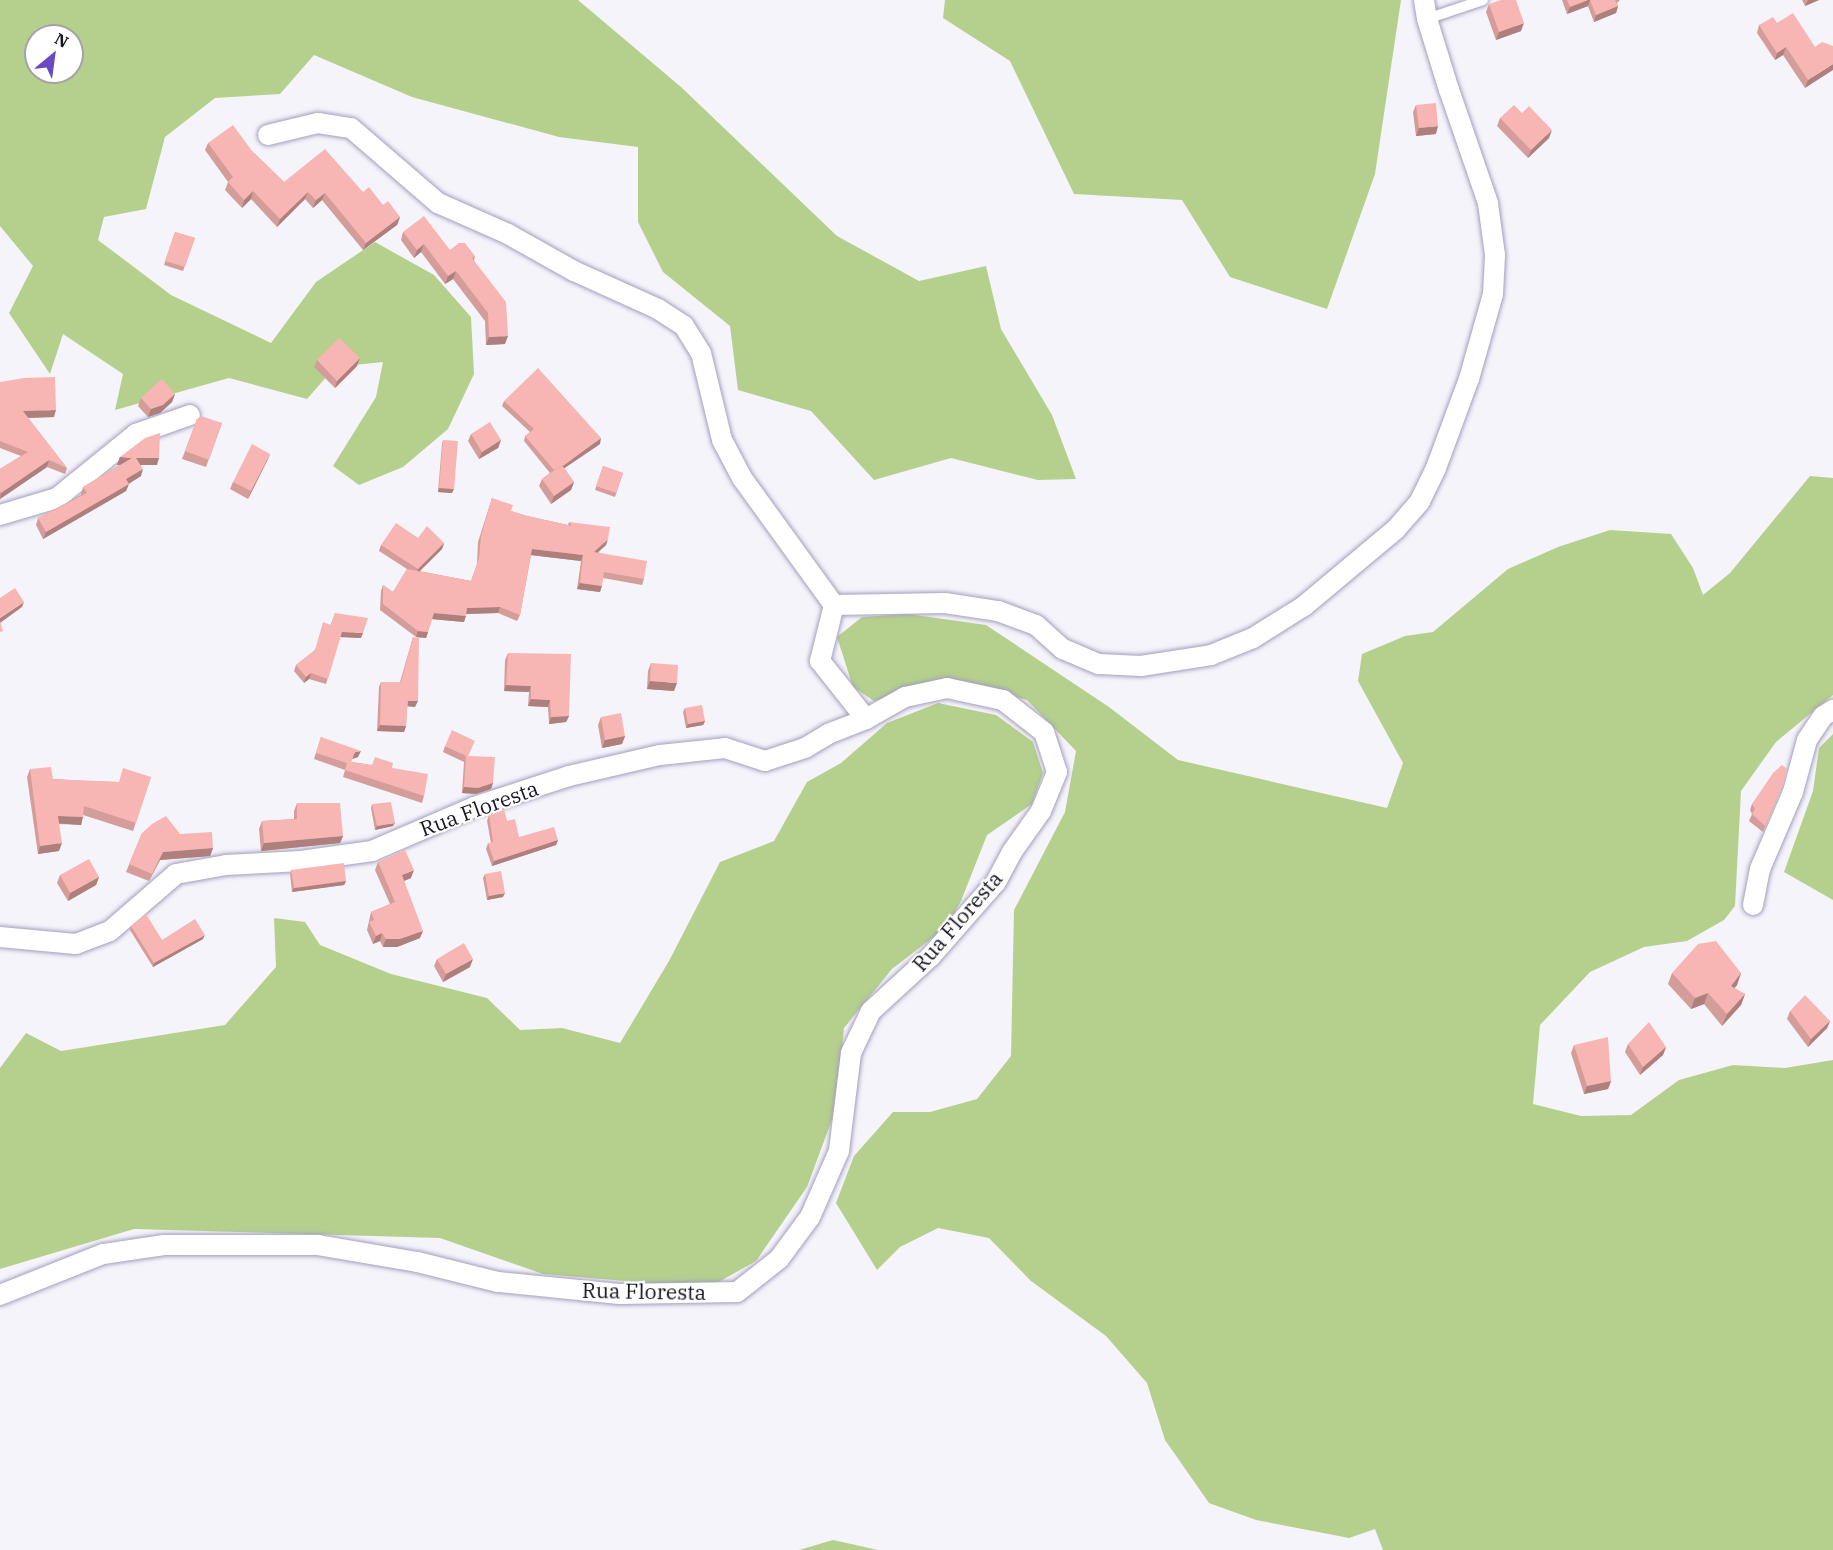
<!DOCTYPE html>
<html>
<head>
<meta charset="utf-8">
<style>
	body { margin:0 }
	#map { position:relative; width:1833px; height:1550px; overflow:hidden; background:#f5f4fb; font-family:"IBM Plex Serif",serif }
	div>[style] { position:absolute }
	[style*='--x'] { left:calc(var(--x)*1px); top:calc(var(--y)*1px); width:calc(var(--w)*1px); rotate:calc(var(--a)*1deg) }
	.forest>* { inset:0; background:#b5d08c }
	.roads { filter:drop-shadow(0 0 2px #a39ebd) drop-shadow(0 0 2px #a39ebd) }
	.lane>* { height:10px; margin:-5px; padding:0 5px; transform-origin:5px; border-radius:5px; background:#fff }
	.street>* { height:20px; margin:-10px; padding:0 10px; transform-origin:10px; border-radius:10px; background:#fff }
	.wall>* { inset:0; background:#d49d9a }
	.shaded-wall>* { inset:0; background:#ad7f7d }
	.building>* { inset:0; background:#f7b6b3 }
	span { translate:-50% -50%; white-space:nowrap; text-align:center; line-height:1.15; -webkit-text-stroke:4.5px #fff; paint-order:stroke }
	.street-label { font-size:21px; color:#181622 }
	.north { position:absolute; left:24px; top:24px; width:60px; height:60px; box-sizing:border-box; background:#fff; border:2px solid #a3a2a7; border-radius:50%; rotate:29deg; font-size:16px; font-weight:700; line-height:24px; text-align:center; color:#181622 }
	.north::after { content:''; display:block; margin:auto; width:21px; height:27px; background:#694ac3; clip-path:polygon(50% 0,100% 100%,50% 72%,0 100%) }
</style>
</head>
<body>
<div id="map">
	<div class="forest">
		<i style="clip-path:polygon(evenodd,0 0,578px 0,681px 87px,837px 236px,919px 281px,986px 266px,1001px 329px,1052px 415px,1076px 479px,1038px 480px,951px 458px,874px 480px,811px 411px,738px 390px,730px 326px,663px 272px,638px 222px,638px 147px,559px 137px,412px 97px,314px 55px,280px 94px,215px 98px,165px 137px,146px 209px,104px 217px,98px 240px,171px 295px,271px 343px,316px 282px,375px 242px,434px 275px,471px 317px,474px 374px,448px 429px,403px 467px,359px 485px,333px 466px,376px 397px,383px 362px,335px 367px,307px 399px,229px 378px,115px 410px,123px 374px,63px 334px,50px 374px,9px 313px,33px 266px,0 226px,0 0,36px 36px,72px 36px,72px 72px,36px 72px,36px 36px)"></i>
		<i style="clip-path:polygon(945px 0,1401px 0,1375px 174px,1327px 309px,1230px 277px,1182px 200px,1074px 194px,1010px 61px,943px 18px)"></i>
		<i style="clip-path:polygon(1810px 476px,1833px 478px,1833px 695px,1776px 742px,1741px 791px,1735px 906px,1724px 920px,1687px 941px,1644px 947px,1590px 972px,1540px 1025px,1533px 1104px,1581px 1116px,1631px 1115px,1679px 1080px,1733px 1065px,1785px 1068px,1833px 1060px,1833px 1550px,1383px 1550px,1375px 1529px,1349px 1538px,1256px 1520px,1209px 1503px,1165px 1440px,1147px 1383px,1106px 1336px,1031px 1281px,989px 1238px,938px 1228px,900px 1247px,877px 1270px,836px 1203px,854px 1156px,893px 1112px,930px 1112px,977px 1099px,1011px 1056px,1014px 910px,1065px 812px,1076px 751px,1027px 700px,948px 679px,874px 701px,853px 687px,837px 637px,862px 617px,908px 614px,986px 625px,1109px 707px,1178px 760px,1387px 808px,1403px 763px,1358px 681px,1362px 654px,1405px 636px,1433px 632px,1508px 569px,1558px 547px,1610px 530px,1671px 534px,1693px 568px,1703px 595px,1730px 573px)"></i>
		<i style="clip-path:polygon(938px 703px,996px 715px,1033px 742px,1043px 773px,1032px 804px,987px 835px,961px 901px,945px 928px,892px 969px,844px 1028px,837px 1106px,807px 1187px,756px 1261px,715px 1284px,661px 1284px,543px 1274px,440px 1238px,134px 1229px,0 1269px,0 1068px,26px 1033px,61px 1051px,225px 1025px,276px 967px,274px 918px,305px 922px,320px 945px,391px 974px,487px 998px,520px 1030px,562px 1028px,620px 1043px,669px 961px,720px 862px,774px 841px,807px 782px,841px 763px,887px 723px)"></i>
		<i style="clip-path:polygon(1833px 734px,1833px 900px,1784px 872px,1813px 791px,1819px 748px)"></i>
		<i style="clip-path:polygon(833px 1540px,878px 1550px,799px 1550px)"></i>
	</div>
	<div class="roads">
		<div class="lane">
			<i style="--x:1427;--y:19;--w:59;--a:-18.7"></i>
		</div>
		<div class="street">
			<i style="--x:268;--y:135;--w:51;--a:-13.5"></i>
			<i style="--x:318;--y:123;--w:33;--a:9"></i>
			<i style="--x:351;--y:128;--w:115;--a:40.8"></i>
			<i style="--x:438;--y:203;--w:77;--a:23.9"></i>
			<i style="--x:508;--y:234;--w:76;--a:29.3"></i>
			<i style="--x:574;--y:271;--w:92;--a:24.3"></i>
			<i style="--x:658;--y:309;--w:31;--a:33"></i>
			<i style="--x:684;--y:326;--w:32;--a:58"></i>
			<i style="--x:701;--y:353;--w:89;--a:76.4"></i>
			<i style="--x:722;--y:440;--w:43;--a:62.2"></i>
			<i style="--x:742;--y:478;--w:157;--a:54.1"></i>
			<i style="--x:0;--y:515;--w:59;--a:-16.6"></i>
			<i style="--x:57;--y:498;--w:102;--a:-39"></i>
			<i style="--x:136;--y:434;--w:57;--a:-19.4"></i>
			<i style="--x:834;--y:605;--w:111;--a:-1"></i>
			<i style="--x:945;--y:603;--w:54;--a:8.6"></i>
			<i style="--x:998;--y:611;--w:40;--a:20.2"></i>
			<i style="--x:1036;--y:625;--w:36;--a:42"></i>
			<i style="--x:1063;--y:649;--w:39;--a:23"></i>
			<i style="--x:1099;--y:664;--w:42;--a:2.7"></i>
			<i style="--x:1141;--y:666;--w:71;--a:-8.9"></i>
			<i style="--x:1211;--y:655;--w:45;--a:-22"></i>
			<i style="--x:1253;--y:638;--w:60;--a:-32.1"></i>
			<i style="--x:1304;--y:606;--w:120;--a:-39.9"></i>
			<i style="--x:1396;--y:529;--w:37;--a:-49"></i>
			<i style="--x:1420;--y:501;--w:37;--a:-64"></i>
			<i style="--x:1436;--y:468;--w:95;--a:-69.7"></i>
			<i style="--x:1469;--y:379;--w:88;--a:-74.2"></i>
			<i style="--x:1493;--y:294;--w:39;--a:-87"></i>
			<i style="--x:1495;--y:255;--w:52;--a:-97.7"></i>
			<i style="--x:1488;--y:203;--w:120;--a:-109"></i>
			<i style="--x:1449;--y:90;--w:74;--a:-107.2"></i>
			<i style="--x:1427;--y:19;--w:19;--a:-99"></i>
			<i style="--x:834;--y:605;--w:58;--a:104"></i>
			<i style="--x:820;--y:661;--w:74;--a:51.6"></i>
			<i style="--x:1753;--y:905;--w:37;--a:-79"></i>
			<i style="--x:1760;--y:869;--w:84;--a:-66.8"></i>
			<i style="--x:1793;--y:792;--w:54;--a:-74.9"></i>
			<i style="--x:1807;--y:740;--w:29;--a:-56"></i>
			<i style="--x:1823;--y:716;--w:12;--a:-31"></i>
			<i style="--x:0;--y:937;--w:76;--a:5.3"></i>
			<i style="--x:76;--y:944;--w:36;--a:-21"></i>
			<i style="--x:110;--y:931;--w:87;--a:-40.8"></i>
			<i style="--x:176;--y:874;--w:51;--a:-10.2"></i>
			<i style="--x:226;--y:865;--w:75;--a:-3.1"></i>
			<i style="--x:301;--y:861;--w:72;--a:-8"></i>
			<i style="--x:372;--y:851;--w:111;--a:-23.3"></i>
			<i style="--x:474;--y:807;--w:100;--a:-18.1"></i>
			<i style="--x:569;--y:776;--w:93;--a:-13"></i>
			<i style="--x:660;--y:755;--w:65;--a:-6.1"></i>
			<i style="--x:725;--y:748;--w:42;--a:18"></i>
			<i style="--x:765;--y:761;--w:42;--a:-18"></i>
			<i style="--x:805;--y:748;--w:27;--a:-31"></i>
			<i style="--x:828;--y:734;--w:41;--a:-21.5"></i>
			<i style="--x:866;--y:719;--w:45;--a:-29.4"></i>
			<i style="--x:905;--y:697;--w:43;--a:-12.1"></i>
			<i style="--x:947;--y:688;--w:57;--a:12.1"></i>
			<i style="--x:1003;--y:700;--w:52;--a:38"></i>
			<i style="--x:1044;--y:732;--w:42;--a:72"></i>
			<i style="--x:1057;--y:772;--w:42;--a:112.3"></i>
			<i style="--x:1041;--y:811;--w:50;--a:125.3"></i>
			<i style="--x:1012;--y:852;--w:34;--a:118"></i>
			<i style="--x:996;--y:882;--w:100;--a:131.3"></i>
			<i style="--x:930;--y:957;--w:80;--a:137.5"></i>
			<i style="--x:871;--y:1011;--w:47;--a:115.5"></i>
			<i style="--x:851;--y:1053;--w:99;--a:97"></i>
			<i style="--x:839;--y:1151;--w:72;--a:113.7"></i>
			<i style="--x:810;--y:1217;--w:52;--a:126.4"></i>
			<i style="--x:779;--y:1259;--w:53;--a:141.8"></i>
			<i style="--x:737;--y:1292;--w:118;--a:179"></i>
			<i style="--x:619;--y:1294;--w:122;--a:-174.3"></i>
			<i style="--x:498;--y:1282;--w:83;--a:-166.1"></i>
			<i style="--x:417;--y:1262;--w:100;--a:-170.3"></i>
			<i style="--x:318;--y:1245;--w:154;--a:180"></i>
			<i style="--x:164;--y:1245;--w:62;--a:171.6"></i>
			<i style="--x:103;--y:1254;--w:111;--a:158.3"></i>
		</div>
	</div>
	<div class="wall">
		<i style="clip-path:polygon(1562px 0,1620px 0,1617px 3px,1618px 6px,1616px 13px,1594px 22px,1588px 6px,1567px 14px)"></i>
		<i style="clip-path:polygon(1802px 0,1819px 0,1805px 6px)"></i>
		<i style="clip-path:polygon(1489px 4px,1521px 31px,1496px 40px,1486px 12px)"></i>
		<i style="clip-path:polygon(1777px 23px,1815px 47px,1833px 46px,1805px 88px,1783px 55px,1775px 60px,1757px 33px,1759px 25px)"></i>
		<i style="clip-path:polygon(1416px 105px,1436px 134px,1416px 136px,1413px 112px)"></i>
		<i style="clip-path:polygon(1522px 113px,1549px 138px,1528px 158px,1497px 126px,1500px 118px)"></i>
		<i style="clip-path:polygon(208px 143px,252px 151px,284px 182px,363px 192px,400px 217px,397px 225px,363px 250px,322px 200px,313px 208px,305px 199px,277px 227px,251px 199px,242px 208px,225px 190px,228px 182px,205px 150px)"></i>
		<i style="clip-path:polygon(175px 232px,195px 238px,183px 271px,164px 265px)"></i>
		<i style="clip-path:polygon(403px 232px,450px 250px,475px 256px,474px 260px,505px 344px,486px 345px,485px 321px,453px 279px,445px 284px,421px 252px,414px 258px,401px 240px)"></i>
		<i style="clip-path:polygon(317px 360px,357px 366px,335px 388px,314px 367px)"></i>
		<i style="clip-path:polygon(0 382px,54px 417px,28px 418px,67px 468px,65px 474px,47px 467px,0 499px,0 469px,21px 456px,0 448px)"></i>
		<i style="clip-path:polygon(175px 394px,172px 402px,160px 413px,148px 417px,138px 406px,141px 398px)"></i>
		<i style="clip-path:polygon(504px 401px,600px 444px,564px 468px,574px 482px,571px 490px,551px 504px,539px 486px,542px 479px,550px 473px,524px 441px,525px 436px,530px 432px,502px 406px)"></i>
		<i style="clip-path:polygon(197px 419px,222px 423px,206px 467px,182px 459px)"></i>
		<i style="clip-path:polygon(471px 434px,501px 440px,498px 448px,479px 459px,468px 441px)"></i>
		<i style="clip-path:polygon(443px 440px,452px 493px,438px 492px,442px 444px)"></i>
		<i style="clip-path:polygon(270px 454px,267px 461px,248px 499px,230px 489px,233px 482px)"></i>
		<i style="clip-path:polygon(120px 457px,157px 465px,141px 465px,141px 476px,129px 483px,126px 491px,43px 539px,36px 525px,38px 518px,81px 495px,81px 494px,83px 487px,120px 465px,117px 465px)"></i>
		<i style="clip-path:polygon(603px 466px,623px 473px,615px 497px,595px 490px)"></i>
		<i style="clip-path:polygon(492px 498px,511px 511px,527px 516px,568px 525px,569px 522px,606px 545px,598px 552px,644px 579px,642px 585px,603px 578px,600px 592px,577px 589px,581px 561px,531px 555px,520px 615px,517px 621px,498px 613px,466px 614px,464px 622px,432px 619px,426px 638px,416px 637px,380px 610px,381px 591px,383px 585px,393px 592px,407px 569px,379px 551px,381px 545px,418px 538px,444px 543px,442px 549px,419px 571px,471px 581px,477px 564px,478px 542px)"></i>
		<i style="clip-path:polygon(335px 613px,361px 638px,340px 637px,326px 684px,309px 679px,304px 683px,294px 671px,296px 665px,314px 651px,331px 624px)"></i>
		<i style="clip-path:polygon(413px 637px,415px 707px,407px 706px,406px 726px,404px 732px,377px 731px,379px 687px,381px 682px,400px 682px)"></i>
		<i style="clip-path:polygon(508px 653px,569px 716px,566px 722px,549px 724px,548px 707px,528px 706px,529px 692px,504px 691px,505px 660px)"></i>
		<i style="clip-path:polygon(651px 663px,674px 691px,647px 689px,648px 671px)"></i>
		<i style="clip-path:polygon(685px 708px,705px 721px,703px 725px,686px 728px,683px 712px)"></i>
		<i style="clip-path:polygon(601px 717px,625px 736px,622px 744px,602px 748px,598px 725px)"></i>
		<i style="clip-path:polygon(321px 737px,358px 757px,352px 759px,351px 762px,392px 768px,424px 796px,422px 803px,343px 777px,345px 770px,314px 759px)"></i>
		<i style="clip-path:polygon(445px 746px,469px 756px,493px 783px,491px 789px,476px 794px,462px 793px,464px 762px,443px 752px)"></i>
		<i style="clip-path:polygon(30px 769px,53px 779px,85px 781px,118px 782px,151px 777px,133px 831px,83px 815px,81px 825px,59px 824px,59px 851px,38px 854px,27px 777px)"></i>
		<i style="clip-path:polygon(1784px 782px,1763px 832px,1749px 821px,1752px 814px,1750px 810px,1752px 804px)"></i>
		<i style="clip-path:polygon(297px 803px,343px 836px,340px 843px,261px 851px,259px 829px,262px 821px,294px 819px,294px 811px)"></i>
		<i style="clip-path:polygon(372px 804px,393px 826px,375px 830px,371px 808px)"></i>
		<i style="clip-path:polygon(489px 815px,507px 821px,519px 837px,558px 840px,556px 845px,492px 866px,486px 849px,488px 843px,491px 843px,487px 821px)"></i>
		<i style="clip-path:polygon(142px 833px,213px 848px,210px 856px,160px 860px,149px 881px,126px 872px)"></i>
		<i style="clip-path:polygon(378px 862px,411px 878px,404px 881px,420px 938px,397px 947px,383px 947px,380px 941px,373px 944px,367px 930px,371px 912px,390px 904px,375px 870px)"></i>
		<i style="clip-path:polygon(291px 870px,346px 881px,344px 885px,292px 892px,290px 874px)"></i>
		<i style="clip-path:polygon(485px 874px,503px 897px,487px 900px,483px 878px)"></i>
		<i style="clip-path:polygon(60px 875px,99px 877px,96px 885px,68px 901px,57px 883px)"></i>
		<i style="clip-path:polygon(131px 926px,162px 940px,203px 939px,153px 967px,130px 930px)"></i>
		<i style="clip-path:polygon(437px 959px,470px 967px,443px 982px,434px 966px)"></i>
		<i style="clip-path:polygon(1672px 973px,1741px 973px,1737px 985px,1734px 988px,1745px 994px,1741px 1005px,1722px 1026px,1704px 1004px,1691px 1009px,1668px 984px)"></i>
		<i style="clip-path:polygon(1790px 1011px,1830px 1021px,1827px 1028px,1808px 1047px,1787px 1019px)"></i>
		<i style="clip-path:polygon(1628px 1044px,1666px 1047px,1663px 1055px,1640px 1075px,1625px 1052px)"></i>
		<i style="clip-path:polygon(1574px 1045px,1611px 1081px,1608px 1089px,1584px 1094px,1571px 1053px)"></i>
	</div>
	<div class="shaded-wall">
		<i style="clip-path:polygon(1588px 0,1590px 0,1588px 6px,1567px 14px,1570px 7px)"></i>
		<i style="clip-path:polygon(1808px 0,1819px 0,1805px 6px)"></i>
		<i style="clip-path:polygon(1618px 6px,1616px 13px,1594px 22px,1596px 15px)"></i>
		<i style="clip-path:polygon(1524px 23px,1521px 31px,1496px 40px,1499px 32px)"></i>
		<i style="clip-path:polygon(1786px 47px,1783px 55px,1775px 60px,1777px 53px)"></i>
		<i style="clip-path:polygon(1833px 64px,1833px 70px,1805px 88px,1808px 80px)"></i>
		<i style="clip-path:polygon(1438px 126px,1436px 134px,1416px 136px,1419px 128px)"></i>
		<i style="clip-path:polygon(1552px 130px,1549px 138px,1528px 158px,1531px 150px)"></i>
		<i style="clip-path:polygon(253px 191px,251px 199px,242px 208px,244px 200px)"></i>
		<i style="clip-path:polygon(308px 192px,305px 199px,277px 227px,280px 219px)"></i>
		<i style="clip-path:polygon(325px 193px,322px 200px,313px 208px,316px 200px)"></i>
		<i style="clip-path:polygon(400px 217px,397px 225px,363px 250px,366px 243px)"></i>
		<i style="clip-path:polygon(424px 244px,421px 252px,414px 258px,417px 250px)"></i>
		<i style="clip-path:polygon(456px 271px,453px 279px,445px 284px,448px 276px)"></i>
		<i style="clip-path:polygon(508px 336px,505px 344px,486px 345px,489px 337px)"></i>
		<i style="clip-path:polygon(360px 358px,357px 366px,335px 388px,337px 381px)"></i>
		<i style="clip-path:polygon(175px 394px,172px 402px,160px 413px,148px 417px,151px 409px)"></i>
		<i style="clip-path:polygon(56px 410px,54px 417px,21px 418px,23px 411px)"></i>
		<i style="clip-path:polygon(601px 438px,600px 444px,553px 476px,555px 471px)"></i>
		<i style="clip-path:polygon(501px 440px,498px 448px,479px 459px,482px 452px)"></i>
		<i style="clip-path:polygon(270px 454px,267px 461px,248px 499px,251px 491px)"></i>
		<i style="clip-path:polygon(120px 457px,132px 458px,129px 465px,117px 465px)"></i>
		<i style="clip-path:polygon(136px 458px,159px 458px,157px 465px,134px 465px)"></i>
		<i style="clip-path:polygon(49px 460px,47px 467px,0 499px,1px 493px)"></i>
		<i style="clip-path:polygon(143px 469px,141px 476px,124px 487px,126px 479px)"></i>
		<i style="clip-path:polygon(574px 482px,571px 490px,551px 504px,554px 496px)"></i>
		<i style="clip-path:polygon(129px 484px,126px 491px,43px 539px,46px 532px)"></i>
		<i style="clip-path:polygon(439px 488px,454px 489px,452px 493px,438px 492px)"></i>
		<i style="clip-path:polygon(608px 539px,606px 545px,592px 558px,594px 552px)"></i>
		<i style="clip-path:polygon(444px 543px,442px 549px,416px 575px,418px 569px)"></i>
		<i style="clip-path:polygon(532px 549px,583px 555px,581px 561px,530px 555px)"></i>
		<i style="clip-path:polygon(580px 583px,602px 586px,600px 592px,577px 589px)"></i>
		<i style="clip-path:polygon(24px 602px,22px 607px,0 623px,0 618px)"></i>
		<i style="clip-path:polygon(500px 607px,498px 613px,465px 614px,467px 608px)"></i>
		<i style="clip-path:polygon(434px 613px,466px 616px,464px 622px,431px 619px)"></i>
		<i style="clip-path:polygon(418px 631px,428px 632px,426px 638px,416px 637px)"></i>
		<i style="clip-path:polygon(342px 632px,363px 633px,361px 638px,340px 637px)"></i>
		<i style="clip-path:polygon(311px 673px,309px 679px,304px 683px,306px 677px)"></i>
		<i style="clip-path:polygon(650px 681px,677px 683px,674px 691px,647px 689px)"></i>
		<i style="clip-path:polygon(506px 685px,531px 686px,529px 692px,504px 691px)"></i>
		<i style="clip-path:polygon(531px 699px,550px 700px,548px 707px,528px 706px)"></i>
		<i style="clip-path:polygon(408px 701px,418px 701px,415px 707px,406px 706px)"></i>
		<i style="clip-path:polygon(569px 716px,566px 722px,549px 724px,551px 717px)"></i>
		<i style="clip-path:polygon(705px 721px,703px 725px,686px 728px,688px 724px)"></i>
		<i style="clip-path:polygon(380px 725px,406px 726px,404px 732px,377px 731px)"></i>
		<i style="clip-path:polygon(625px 736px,622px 744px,602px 748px,605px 740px)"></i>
		<i style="clip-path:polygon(361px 751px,358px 757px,352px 759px,355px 752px)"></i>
		<i style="clip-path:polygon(493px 783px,491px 789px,476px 794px,462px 793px,464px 787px)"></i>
		<i style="clip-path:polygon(58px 816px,83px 817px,81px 825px,55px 823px)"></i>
		<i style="clip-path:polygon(395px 823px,393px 826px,375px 830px,377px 826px)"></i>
		<i style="clip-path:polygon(343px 836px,340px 843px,261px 851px,264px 843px)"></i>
		<i style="clip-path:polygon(558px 840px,556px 845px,492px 866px,494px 861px)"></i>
		<i style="clip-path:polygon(62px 843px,59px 851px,38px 854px,40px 846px)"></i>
		<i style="clip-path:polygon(213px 848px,210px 856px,160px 860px,149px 881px,163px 852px)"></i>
		<i style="clip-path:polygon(414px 870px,411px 878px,399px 883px,402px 875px)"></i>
		<i style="clip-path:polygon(99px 877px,96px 885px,68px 901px,70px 893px)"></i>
		<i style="clip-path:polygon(346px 881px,344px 885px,292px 892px,294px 888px)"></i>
		<i style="clip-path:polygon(505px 893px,503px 897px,487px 900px,489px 896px)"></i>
		<i style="clip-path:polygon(423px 931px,420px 938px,397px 947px,383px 947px,386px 939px)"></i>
		<i style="clip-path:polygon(382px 933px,380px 941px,373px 944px,376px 936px)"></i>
		<i style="clip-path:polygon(205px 935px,203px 939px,153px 967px,154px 963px)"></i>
		<i style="clip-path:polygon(473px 959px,470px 967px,443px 982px,446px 974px)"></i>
		<i style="clip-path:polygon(1741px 973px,1737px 985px,1727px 998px,1731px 986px)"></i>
		<i style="clip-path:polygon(1708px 993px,1704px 1004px,1691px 1009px,1695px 998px)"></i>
		<i style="clip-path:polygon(1745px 994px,1741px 1005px,1722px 1026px,1727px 1014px)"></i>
		<i style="clip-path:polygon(1830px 1021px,1827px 1028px,1808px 1047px,1811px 1039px)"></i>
		<i style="clip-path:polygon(1666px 1047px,1663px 1055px,1640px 1075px,1643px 1067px)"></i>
		<i style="clip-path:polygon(1611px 1081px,1608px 1089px,1584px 1094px,1587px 1086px)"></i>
	</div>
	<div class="building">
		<i style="clip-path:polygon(1501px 0,1516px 0,1524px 23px,1499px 32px,1489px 4px)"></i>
		<i style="clip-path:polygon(1567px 0,1588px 0,1570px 7px)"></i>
		<i style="clip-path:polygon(1590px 0,1615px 0,1618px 6px,1596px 15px)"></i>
		<i style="clip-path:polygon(1793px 13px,1815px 47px,1822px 42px,1833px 46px,1833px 64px,1808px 80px,1786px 47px,1777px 53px,1759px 25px,1773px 17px,1777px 23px)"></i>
		<i style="clip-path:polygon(1436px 103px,1438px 126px,1419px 128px,1416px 105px)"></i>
		<i style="clip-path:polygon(1514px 105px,1522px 113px,1529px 106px,1552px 130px,1531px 150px,1500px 118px)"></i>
		<i style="clip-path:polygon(233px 125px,252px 151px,284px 182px,325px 149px,363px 192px,369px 187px,383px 205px,388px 201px,400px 217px,366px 243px,325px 193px,316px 200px,308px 192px,280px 219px,253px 191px,244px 200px,228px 182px,233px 177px,208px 143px)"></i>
		<i style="clip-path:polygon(424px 216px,450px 250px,459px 243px,465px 243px,475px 256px,472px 258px,506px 302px,508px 336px,489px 337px,488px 313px,456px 271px,448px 276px,424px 244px,417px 250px,403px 232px)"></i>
		<i style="clip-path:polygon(175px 232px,195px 238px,185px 267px,165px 261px)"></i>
		<i style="clip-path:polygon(339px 338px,360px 358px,337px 381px,317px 360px)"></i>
		<i style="clip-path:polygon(538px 368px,601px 438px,563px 466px,562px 465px,554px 470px,525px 436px,534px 429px,504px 401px)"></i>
		<i style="clip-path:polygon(55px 377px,56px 410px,23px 411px,67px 468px,49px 460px,1px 493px,0 491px,0 469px,28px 452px,0 441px,0 382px,24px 378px)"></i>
		<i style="clip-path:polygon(162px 379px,175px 394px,163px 405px,151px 409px,141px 398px)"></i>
		<i style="clip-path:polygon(201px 416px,222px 423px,209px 460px,185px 451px,197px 419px)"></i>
		<i style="clip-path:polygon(490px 422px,501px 440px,482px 452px,471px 434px)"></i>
		<i style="clip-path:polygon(160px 433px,159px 458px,136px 458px,143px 469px,126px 479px,129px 484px,46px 532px,38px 518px,87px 493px,83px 487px,132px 458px,120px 457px,145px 438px)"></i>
		<i style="clip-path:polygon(443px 440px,458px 441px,454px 489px,439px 488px)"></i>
		<i style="clip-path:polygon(252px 444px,270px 454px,251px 491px,233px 482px)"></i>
		<i style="clip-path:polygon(562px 465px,574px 482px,554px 496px,542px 479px)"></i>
		<i style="clip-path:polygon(603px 466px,623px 473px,616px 493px,596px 486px)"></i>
		<i style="clip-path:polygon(492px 498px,513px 505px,511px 511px,527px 516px,572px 526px,569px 522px,610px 527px,608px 539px,594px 552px,647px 561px,644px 579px,604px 572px,602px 586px,580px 583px,583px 555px,532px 549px,520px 615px,500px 607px,467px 608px,466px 616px,434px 613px,428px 632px,418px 631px,383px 604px,383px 585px,393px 592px,407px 569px,471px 581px,479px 558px,481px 536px)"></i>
		<i style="clip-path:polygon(396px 523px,418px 538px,427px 526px,444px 543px,418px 569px,381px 545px)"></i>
		<i style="clip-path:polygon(15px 588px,24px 602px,0 618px,0 598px)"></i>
		<i style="clip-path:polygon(335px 613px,368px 618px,363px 633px,342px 632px,328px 679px,311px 673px,306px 677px,296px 665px,315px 650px,323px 622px,331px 625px)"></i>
		<i style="clip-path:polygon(0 621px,3px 631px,0 632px)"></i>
		<i style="clip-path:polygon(413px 637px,419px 638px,418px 701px,408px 701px,406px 726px,380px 725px,381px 682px,401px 682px)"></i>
		<i style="clip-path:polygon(508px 653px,571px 654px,569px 716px,551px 717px,550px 700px,531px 699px,531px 686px,506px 685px)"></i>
		<i style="clip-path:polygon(651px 663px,678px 665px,677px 683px,650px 681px)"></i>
		<i style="clip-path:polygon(702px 705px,705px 721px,688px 724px,685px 708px)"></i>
		<i style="clip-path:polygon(621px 713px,625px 736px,605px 740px,601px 717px)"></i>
		<i style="clip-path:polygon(452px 730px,475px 741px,468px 756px,495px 757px,493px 783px,478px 788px,464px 787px,466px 756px,445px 746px)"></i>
		<i style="clip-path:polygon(321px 737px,361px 751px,355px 752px,351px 762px,372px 765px,375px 757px,393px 763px,392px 768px,428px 774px,424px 796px,345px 770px,347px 763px,316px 753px)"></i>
		<i style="clip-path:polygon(1782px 765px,1787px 769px,1784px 782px,1765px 826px,1752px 814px,1755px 809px,1752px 804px,1773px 773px)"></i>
		<i style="clip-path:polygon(51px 767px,53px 779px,119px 782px,123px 768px,151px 777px,136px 823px,84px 806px,83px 817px,58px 816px,62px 843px,40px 846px,30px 769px)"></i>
		<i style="clip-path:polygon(391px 802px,395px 823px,377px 826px,372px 804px)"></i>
		<i style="clip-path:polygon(297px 803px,340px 803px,343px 836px,264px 843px,262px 821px,297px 819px)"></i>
		<i style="clip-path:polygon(504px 809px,507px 821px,515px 819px,519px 837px,554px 827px,558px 840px,494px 861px,488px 843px,493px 842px,489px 815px)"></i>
		<i style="clip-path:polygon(166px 816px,180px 834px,212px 832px,213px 848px,163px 852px,152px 874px,129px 864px,142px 833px,152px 824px)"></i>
		<i style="clip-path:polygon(405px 850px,414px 870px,402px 875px,423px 931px,400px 939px,386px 939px,382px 933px,376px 936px,369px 922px,374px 920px,371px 912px,395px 902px,378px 862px)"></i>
		<i style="clip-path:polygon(89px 859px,99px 877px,70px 893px,60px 875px)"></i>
		<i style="clip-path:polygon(344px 863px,346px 881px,294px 888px,291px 870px)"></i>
		<i style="clip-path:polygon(501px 871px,505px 893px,489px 896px,485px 874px)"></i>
		<i style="clip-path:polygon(146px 914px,162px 940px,195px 919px,205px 935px,154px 963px,131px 926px)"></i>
		<i style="clip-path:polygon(1716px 941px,1741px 973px,1731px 986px,1745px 994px,1727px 1014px,1708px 993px,1695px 998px,1672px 973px,1698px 944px)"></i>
		<i style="clip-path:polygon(464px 943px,473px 959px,446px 974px,437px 959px)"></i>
		<i style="clip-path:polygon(1805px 995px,1830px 1021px,1811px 1039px,1790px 1011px)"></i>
		<i style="clip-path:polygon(1649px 1022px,1666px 1047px,1643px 1067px,1628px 1044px)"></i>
		<i style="clip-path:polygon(1608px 1037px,1611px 1081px,1587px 1086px,1574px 1045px)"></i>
	</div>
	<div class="street-label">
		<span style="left:479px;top:808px;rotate:-20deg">Rua Floresta</span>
		<span style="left:957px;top:921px;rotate:-49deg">Rua Floresta</span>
		<span style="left:644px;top:1291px;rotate:1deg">Rua Floresta</span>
	</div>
	<div class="north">N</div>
</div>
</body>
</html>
